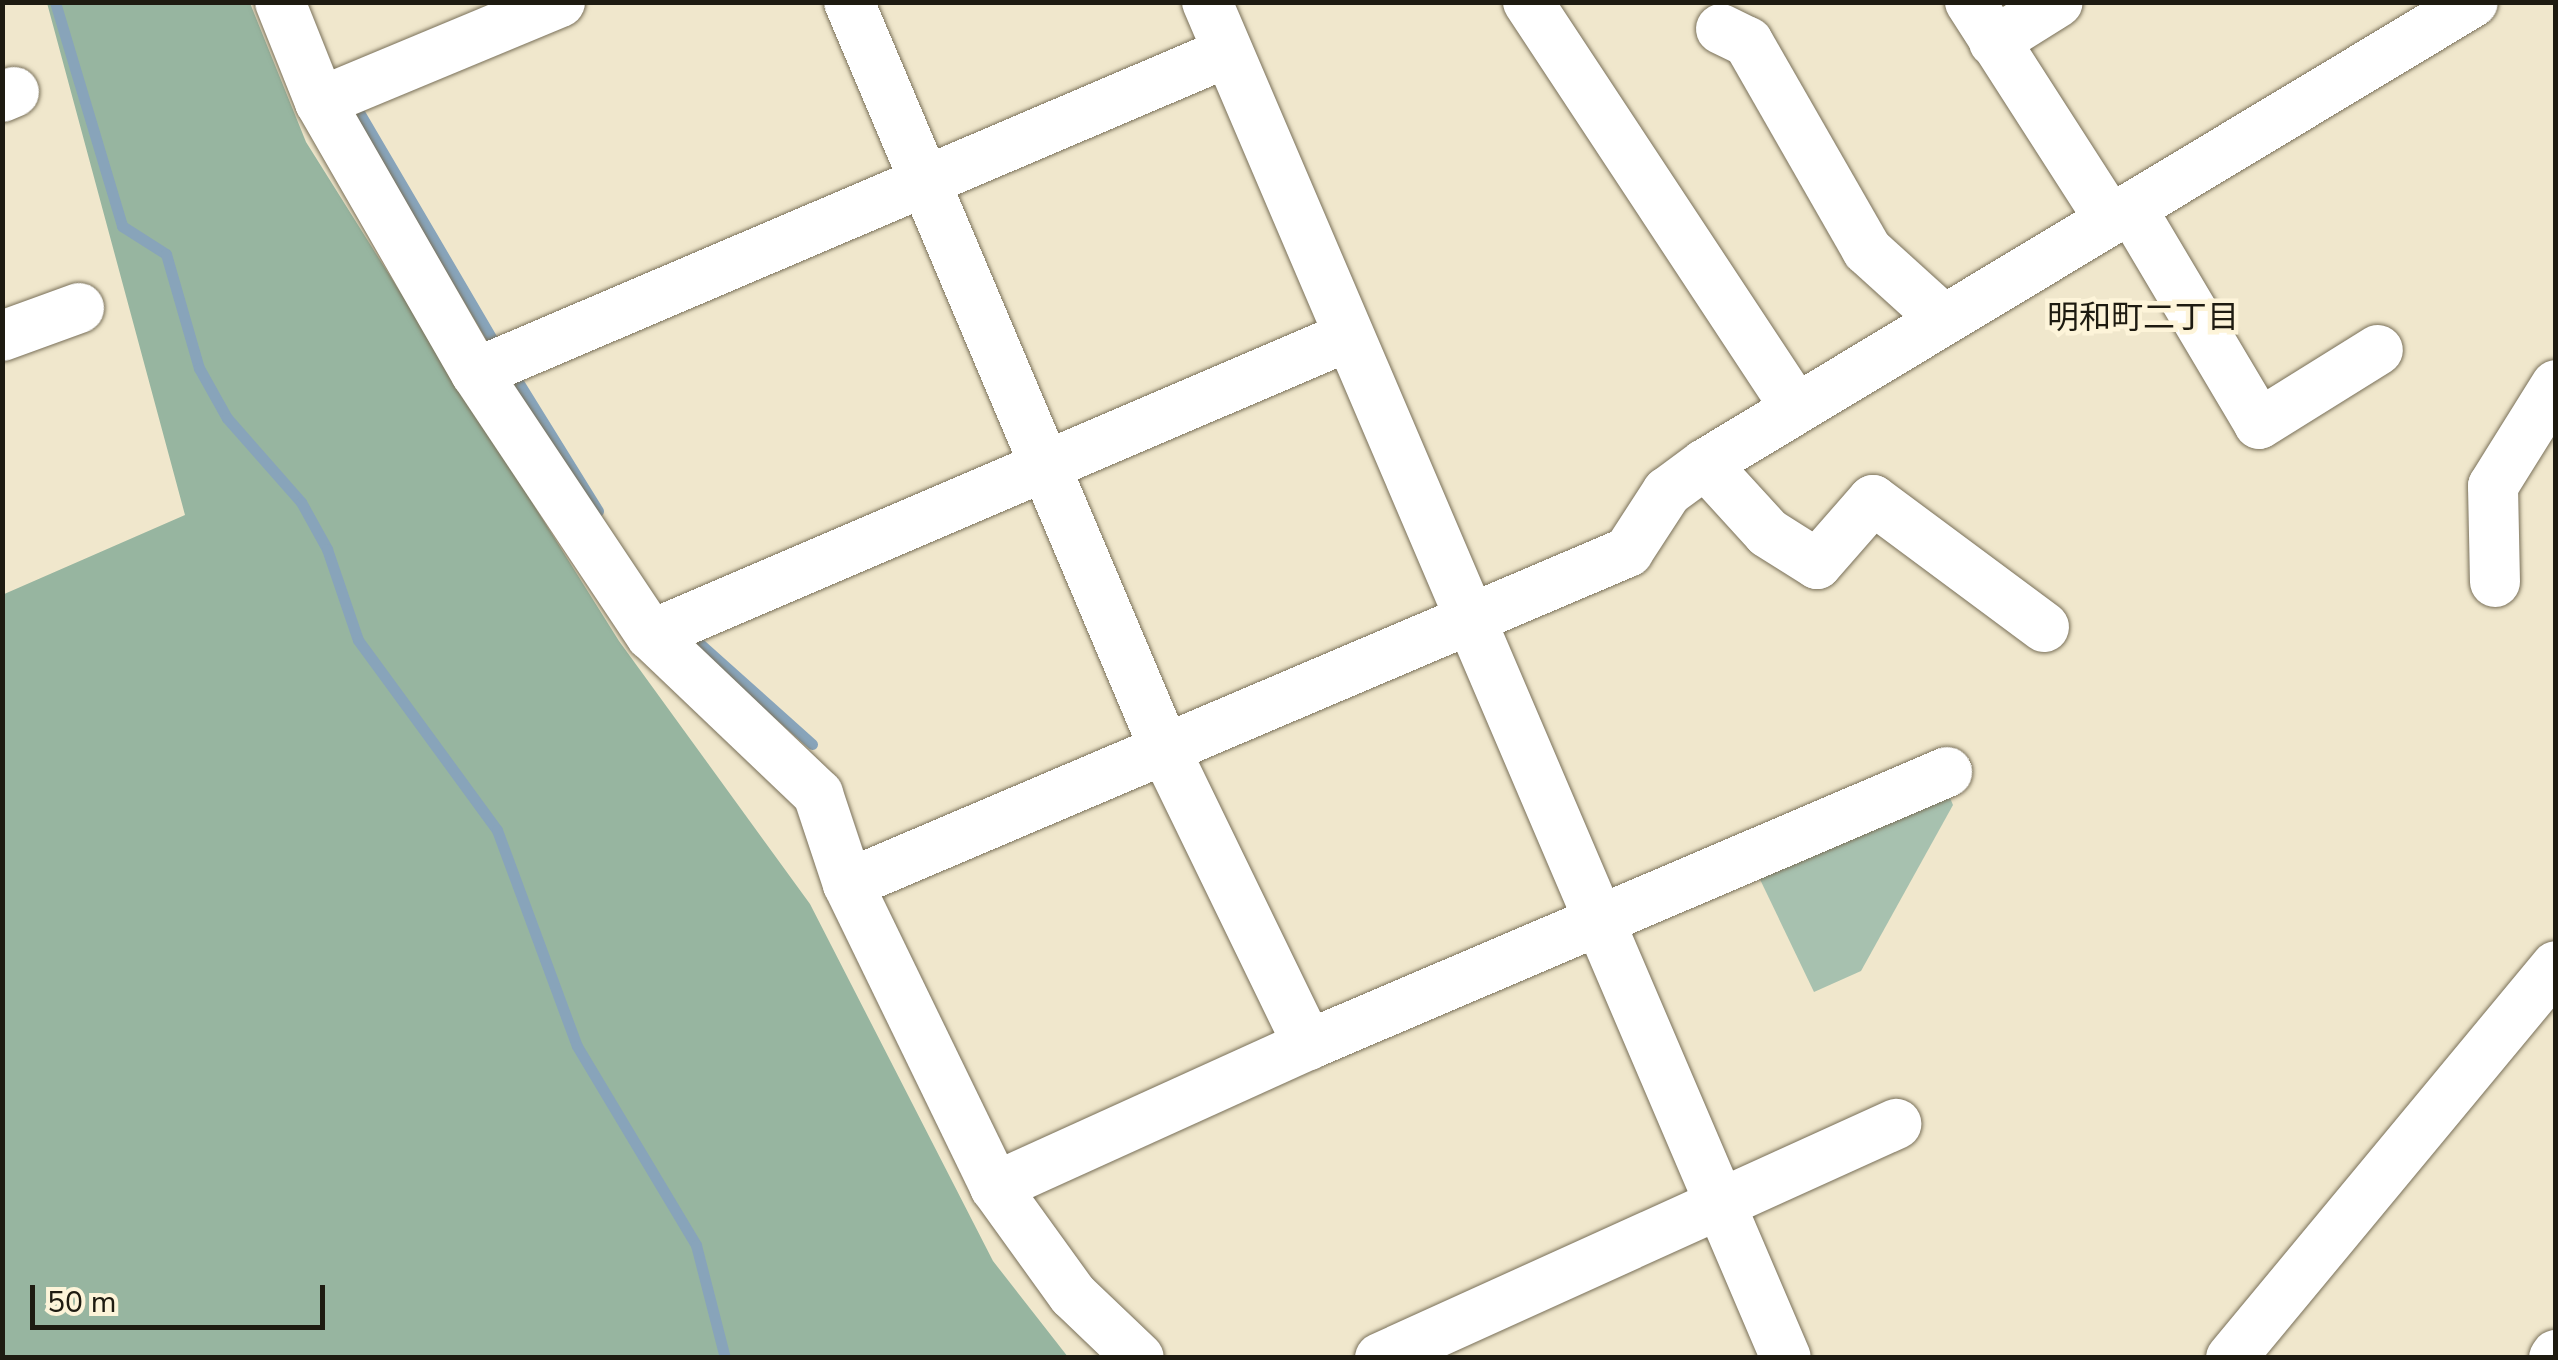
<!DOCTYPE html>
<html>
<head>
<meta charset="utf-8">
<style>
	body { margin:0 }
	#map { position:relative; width:2558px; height:1360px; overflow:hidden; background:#f0e7cc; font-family:"Nunito Sans","Noto Sans JP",sans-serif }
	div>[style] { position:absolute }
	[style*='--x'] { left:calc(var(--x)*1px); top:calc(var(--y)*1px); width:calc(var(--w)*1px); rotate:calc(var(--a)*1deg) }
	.green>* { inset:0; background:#a7c1af }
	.forest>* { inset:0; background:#97b5a0 }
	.stream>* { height:11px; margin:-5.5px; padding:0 5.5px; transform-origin:5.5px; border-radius:5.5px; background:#88a4ba }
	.roads { filter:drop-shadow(0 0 2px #797059) drop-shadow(0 0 2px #797059) }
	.minor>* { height:50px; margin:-25px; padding:0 25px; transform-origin:25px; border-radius:25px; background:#fff }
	span { translate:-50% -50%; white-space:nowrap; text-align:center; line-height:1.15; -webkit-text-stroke:9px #fdf4d9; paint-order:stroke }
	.neighbourhood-label { font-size:32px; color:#1e1b11 }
	.frame { position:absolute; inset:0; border:5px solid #1e1b11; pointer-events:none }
	.scale { position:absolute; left:30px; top:1285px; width:295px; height:45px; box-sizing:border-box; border:5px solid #1e1b11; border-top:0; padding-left:12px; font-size:30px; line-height:35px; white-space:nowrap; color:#1e1b11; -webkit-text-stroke:8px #fdf4d9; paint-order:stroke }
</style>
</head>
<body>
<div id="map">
	<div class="green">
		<i style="clip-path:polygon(1945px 786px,1953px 805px,1861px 971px,1814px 992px,1755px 869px)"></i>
	</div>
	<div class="forest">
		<i style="clip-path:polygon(47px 3px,250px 3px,306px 142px,619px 641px,810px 904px,993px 1261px,1068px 1357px,3px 1357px,2px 595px,185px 515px)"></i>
	</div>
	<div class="stream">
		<i style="--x:55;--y:2;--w:234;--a:73.3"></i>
		<i style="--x:122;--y:226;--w:52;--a:32.5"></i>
		<i style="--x:166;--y:254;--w:119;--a:73.9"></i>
		<i style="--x:199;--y:368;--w:57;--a:60.8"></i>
		<i style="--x:227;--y:418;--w:112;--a:48.6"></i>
		<i style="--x:301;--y:502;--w:54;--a:61"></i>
		<i style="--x:327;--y:549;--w:96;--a:71.2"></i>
		<i style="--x:358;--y:640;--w:235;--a:53.8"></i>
		<i style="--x:497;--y:830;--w:230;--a:69.7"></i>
		<i style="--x:577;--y:1046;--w:232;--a:59.1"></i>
		<i style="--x:696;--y:1245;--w:117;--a:75.6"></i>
		<i style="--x:353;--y:102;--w:286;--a:59.6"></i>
		<i style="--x:510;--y:369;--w:167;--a:58.2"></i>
		<i style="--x:689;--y:634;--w:165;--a:41.8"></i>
	</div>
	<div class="roads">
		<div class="minor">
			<i style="--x:280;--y:2;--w:108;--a:68.2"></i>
			<i style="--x:320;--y:102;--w:313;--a:60.1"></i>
			<i style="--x:476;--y:373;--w:315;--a:56.3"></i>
			<i style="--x:651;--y:635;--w:231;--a:43.6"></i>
			<i style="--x:818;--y:794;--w:95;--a:71.6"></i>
			<i style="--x:848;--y:884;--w:337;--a:64.1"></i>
			<i style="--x:995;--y:1187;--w:133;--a:54.2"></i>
			<i style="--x:1073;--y:1295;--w:91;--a:43.7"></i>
			<i style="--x:849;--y:2;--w:814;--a:67.09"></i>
			<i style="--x:1166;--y:752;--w:326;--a:64.1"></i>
			<i style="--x:1207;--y:2;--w:1474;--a:66.88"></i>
			<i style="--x:1528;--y:2;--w:484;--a:56.6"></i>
			<i style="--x:1970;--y:2;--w:255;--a:57.3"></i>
			<i style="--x:1721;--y:29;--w:30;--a:26"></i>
			<i style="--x:1748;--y:42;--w:240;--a:60.2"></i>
			<i style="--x:1867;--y:250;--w:100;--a:42.2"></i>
			<i style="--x:1994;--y:42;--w:75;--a:-32"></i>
			<i style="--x:2;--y:97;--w:13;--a:-23"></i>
			<i style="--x:320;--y:102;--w:260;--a:-22.6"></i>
			<i style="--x:2131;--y:208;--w:251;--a:59.3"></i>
			<i style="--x:2259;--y:424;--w:140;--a:-31.9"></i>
			<i style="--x:2;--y:336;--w:82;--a:-20"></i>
			<i style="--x:476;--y:373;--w:815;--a:-23.11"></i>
			<i style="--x:1705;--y:464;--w:93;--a:47.6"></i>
			<i style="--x:1768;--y:533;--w:58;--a:32.3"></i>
			<i style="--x:1817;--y:564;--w:85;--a:-48.8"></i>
			<i style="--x:1873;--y:500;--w:213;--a:36.6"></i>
			<i style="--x:2495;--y:582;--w:96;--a:-91.2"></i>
			<i style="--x:2493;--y:486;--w:119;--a:-58"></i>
			<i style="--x:651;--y:635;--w:759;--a:-23.19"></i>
			<i style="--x:848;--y:884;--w:848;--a:-23.06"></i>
			<i style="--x:1628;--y:552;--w:72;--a:-57"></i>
			<i style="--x:1667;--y:492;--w:47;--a:-36.4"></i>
			<i style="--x:1705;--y:464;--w:896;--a:-31.03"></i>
			<i style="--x:995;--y:1187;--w:344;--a:-24.4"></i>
			<i style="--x:1308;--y:1045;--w:695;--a:-23.13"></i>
			<i style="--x:1380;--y:1358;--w:567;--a:-24.39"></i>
			<i style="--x:2231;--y:1358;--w:509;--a:-50.34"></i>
			<i style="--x:2554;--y:1358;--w:4;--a:-56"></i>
		</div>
	</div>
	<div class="neighbourhood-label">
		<span style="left:2143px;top:318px">明和町二丁目</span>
	</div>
	<div class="frame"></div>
	<div class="scale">50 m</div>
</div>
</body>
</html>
